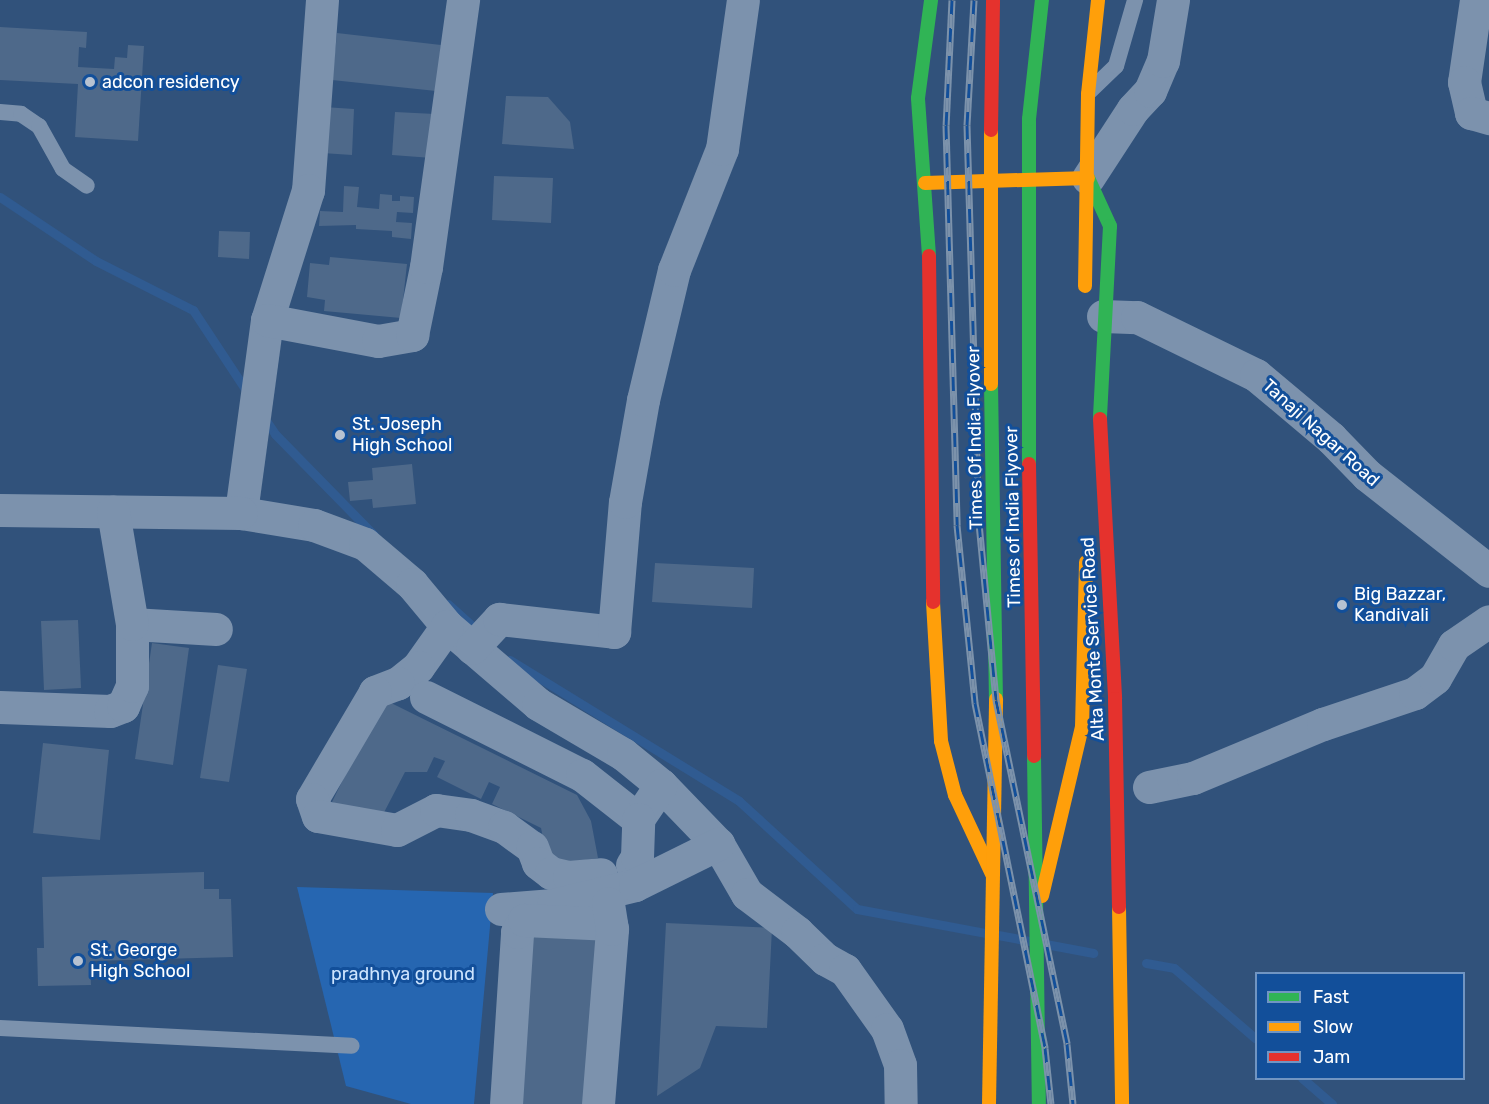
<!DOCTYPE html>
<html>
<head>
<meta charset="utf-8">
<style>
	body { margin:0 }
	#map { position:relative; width:1489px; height:1104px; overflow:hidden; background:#31527b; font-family:Rubik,sans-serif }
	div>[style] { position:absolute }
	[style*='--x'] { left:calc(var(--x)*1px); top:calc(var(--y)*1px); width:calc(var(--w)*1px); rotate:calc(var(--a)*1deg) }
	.green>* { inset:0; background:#2666b1 }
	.stream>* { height:9px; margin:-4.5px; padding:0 4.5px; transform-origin:4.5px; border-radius:4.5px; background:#305b91 }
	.building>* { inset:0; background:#4e698a }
	.lane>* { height:16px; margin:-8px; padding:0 8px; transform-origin:8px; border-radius:8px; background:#7c92ad }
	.street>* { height:33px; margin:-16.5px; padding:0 16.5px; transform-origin:16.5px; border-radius:16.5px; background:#7c92ad }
	.fast>* { height:14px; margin:-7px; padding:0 7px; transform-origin:7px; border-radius:7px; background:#30b455 }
	.slow>* { height:14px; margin:-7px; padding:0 7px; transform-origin:7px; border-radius:7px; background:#ff9f0a }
	.jam>* { height:14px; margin:-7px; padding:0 7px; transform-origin:7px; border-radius:7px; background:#e5322d }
	.rail>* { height:7px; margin-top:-3.5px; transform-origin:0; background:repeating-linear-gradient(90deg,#124f9a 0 14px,#7c92ab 0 28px); box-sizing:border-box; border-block:2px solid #7c92ab }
	.dots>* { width:16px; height:16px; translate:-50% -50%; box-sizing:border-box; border:3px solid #124f9a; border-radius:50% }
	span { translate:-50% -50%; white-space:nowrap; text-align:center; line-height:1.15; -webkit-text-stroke:6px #124f9a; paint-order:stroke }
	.poi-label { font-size:18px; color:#fff }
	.left { translate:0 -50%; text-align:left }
	.street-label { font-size:18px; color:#fff }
	.park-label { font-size:18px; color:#cde4fe }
	.legend { position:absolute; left:1255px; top:972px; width:210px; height:108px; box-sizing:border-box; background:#124f9a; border:2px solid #7195c2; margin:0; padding:8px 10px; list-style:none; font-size:18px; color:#fff }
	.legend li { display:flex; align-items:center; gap:12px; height:30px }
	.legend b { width:30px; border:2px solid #7195c2 }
</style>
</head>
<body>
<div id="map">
	<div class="green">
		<i style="clip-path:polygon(297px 887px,493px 893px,474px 1104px,411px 1104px,346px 1086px)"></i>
	</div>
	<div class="stream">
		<i style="--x:0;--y:197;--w:115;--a:33.7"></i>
		<i style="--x:96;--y:261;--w:109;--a:26.8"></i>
		<i style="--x:193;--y:310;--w:98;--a:56.6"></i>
		<i style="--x:263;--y:416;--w:22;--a:56"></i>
		<i style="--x:275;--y:434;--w:141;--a:45.6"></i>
		<i style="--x:448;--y:604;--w:43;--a:42.2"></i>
		<i style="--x:510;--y:660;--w:269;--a:31.6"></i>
		<i style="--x:739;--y:801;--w:160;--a:42.5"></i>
		<i style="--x:857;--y:909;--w:130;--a:10.6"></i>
		<i style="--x:998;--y:935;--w:97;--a:10.7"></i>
		<i style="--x:1146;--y:963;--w:28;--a:10"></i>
		<i style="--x:1174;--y:968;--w:108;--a:40.9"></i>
		<i style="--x:1302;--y:1078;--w:40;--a:41"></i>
	</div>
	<div class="building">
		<i style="clip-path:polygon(0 27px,87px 32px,86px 48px,79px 47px,78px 67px,114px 69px,115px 57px,127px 58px,128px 45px,144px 46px,138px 141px,75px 137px,78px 84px,0 80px)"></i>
		<i style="clip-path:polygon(337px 33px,441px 45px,436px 91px,332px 80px)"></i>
		<i style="clip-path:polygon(506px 96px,548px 97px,570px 122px,574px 149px,502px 144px)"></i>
		<i style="clip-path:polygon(324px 107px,354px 109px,352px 155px,322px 153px)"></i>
		<i style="clip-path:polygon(395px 112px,435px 114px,432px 158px,392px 155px)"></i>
		<i style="clip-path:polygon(494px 176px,553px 178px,551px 223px,492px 220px)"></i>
		<i style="clip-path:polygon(344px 186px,359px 187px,357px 207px,379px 209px,380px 194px,392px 195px,392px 201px,400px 201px,400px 196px,414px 197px,413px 213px,397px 212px,396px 222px,412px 223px,411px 239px,392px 237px,392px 231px,356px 229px,356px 225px,319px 226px,320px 211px,343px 212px)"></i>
		<i style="clip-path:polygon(219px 231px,250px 232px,249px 259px,218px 257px)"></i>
		<i style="clip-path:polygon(330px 257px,407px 264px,401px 318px,324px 311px,325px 300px,307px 297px,310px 263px,329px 265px)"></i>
		<i style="clip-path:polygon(412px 464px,416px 504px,373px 508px,372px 499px,350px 501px,348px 482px,373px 480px,372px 468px)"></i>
		<i style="clip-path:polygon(655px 563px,754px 568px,752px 608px,652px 602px)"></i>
		<i style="clip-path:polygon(78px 620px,81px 688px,44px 690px,41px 621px)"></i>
		<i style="clip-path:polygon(152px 643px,189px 648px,173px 765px,135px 759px)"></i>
		<i style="clip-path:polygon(218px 665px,247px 669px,229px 782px,200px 778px)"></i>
		<i style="clip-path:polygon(383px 699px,577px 795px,591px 821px,598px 858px,549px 866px,541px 828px,492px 804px,500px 787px,489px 782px,481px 799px,437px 777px,445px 761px,434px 757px,427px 772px,405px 772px,378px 824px,332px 802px)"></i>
		<i style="clip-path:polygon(43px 743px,109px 750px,100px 840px,33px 833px)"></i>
		<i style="clip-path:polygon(204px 872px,204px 889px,219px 889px,219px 899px,231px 899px,233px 957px,90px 961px,91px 985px,38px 986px,37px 948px,44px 948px,42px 877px)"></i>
		<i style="clip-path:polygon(666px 923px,772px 928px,767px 1028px,716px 1026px,700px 1068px,657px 1096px)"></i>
		<i style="clip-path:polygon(528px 928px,604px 935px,593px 1104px,516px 1104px)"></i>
	</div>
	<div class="lane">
		<i style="--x:1090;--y:91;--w:36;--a:-44"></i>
		<i style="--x:1116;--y:66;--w:69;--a:-73.9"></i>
		<i style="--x:0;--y:112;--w:21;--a:5"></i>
		<i style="--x:21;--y:114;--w:22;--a:34"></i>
		<i style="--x:39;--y:126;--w:49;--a:60.8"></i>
		<i style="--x:63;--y:169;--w:29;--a:35"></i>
		<i style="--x:0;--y:1028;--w:352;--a:2.9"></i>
	</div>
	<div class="street">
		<i style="--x:322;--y:0;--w:191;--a:94.2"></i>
		<i style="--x:308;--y:190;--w:136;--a:107.5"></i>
		<i style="--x:267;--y:320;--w:195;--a:97.7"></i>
		<i style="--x:241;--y:513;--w:74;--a:9.3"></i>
		<i style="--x:314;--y:525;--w:54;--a:20.4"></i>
		<i style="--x:365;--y:544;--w:62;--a:40.4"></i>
		<i style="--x:412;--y:584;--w:55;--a:50.2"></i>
		<i style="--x:447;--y:626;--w:120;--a:40.6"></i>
		<i style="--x:538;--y:704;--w:99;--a:30.5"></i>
		<i style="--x:623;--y:754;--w:49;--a:39.2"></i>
		<i style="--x:661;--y:785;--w:82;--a:46"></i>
		<i style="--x:718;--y:844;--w:58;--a:59.9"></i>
		<i style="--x:747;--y:894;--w:63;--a:37.2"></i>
		<i style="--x:797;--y:932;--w:39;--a:44"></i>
		<i style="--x:825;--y:959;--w:23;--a:29"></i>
		<i style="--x:845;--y:970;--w:72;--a:54.6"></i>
		<i style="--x:887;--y:1029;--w:38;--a:70"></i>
		<i style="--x:900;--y:1065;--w:39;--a:89"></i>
		<i style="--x:1476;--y:0;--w:83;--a:98.3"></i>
		<i style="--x:1464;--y:82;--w:32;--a:77"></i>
		<i style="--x:1471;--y:113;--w:19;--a:16"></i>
		<i style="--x:1088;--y:178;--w:82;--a:-56.9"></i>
		<i style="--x:1133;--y:109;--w:25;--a:-47"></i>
		<i style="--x:1150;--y:91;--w:33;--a:-67"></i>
		<i style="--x:1163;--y:61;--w:62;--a:-80.7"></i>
		<i style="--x:1103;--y:316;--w:34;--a:2"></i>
		<i style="--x:1137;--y:317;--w:132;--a:26"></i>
		<i style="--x:1256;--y:375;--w:98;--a:40"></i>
		<i style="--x:1331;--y:438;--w:52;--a:45.8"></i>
		<i style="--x:1367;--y:475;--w:155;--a:38.2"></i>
		<i style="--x:267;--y:320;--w:113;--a:10.7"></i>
		<i style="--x:378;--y:341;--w:35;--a:-10"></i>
		<i style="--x:412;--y:335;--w:69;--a:-78.4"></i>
		<i style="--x:426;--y:267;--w:270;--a:-82.1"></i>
		<i style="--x:0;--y:510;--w:241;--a:0.7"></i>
		<i style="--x:132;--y:624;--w:84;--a:3.4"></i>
		<i style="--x:447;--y:626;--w:50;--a:125.3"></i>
		<i style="--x:418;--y:667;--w:26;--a:141"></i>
		<i style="--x:398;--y:683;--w:25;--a:159"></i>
		<i style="--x:375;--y:692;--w:124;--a:120.5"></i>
		<i style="--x:312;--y:799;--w:18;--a:71"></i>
		<i style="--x:318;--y:816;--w:80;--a:10"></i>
		<i style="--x:397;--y:830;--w:44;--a:-27.1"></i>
		<i style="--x:436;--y:810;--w:35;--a:8"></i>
		<i style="--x:471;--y:815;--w:35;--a:20"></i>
		<i style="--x:504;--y:827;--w:34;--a:36"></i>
		<i style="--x:532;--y:847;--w:17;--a:69"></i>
		<i style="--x:538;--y:863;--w:16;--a:38"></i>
		<i style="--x:551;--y:873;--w:18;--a:13"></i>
		<i style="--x:569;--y:877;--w:32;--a:-5"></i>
		<i style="--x:472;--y:648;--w:40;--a:-47"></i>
		<i style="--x:499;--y:619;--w:116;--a:6.4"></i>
		<i style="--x:614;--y:632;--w:130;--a:-85.2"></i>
		<i style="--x:625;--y:502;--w:104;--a:-80"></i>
		<i style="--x:643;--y:400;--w:134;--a:-76.6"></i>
		<i style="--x:674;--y:270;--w:130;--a:-68.4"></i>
		<i style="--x:722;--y:149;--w:150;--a:-82"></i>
		<i style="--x:426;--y:697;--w:174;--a:26.6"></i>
		<i style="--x:582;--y:775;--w:71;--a:38.2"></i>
		<i style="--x:638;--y:819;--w:41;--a:-55.9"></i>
		<i style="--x:0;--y:707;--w:110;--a:2.1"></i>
		<i style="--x:110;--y:711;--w:14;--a:-21"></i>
		<i style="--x:123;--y:706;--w:22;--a:-66"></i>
		<i style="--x:132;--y:686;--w:62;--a:-90"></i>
		<i style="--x:132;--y:624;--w:114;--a:-99.6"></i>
		<i style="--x:1149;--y:787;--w:45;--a:-11.6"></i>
		<i style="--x:1193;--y:778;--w:141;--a:-22.6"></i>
		<i style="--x:1323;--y:724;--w:97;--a:-18.6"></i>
		<i style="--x:1415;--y:693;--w:25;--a:-37"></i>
		<i style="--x:1435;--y:678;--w:38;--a:-60"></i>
		<i style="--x:1454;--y:645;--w:42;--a:-34.4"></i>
		<i style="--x:632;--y:865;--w:9;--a:-58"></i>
		<i style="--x:637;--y:857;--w:38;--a:-88"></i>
		<i style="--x:501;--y:909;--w:52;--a:-4.4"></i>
		<i style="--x:553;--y:905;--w:84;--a:-13.7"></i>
		<i style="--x:635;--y:885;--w:93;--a:-26.3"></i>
		<i style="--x:506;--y:1104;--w:172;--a:-86.3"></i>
		<i style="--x:517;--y:932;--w:14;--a:-60"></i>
		<i style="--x:524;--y:920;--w:87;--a:2.6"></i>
		<i style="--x:598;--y:1104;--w:176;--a:-85.4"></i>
		<i style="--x:612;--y:929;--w:26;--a:-99"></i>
	</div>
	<div class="fast">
		<i style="--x:1088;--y:178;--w:53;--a:65.4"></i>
		<i style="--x:1110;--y:226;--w:193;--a:93"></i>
		<i style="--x:929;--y:256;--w:158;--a:-94"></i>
		<i style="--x:918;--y:98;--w:99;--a:-82.4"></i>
		<i style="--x:991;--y:384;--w:315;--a:89.1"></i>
		<i style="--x:1029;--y:464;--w:345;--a:-90"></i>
		<i style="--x:1029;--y:119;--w:120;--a:-83.8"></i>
		<i style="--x:1034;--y:756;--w:348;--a:89.2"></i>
	</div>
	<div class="slow">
		<i style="--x:925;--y:183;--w:163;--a:-1.8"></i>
		<i style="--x:1085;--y:286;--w:192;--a:-89.1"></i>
		<i style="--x:1088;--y:94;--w:95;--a:-83.9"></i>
		<i style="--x:991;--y:384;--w:254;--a:-90"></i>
		<i style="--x:933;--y:602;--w:139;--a:86.7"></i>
		<i style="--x:941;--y:741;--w:56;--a:75.5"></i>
		<i style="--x:955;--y:795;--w:87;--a:64.9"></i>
		<i style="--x:1042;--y:896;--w:174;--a:-76.7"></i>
		<i style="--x:1082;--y:727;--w:165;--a:-88.6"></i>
		<i style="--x:1119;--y:907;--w:197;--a:89.1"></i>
		<i style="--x:989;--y:1104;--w:405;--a:-89"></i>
	</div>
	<div class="jam">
		<i style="--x:991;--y:130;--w:130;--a:-89.1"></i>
		<i style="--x:929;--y:256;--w:346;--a:89.3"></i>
		<i style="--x:1100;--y:419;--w:280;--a:86.9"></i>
		<i style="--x:1115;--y:699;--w:208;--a:88.9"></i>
		<i style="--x:1029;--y:464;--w:292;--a:89"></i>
	</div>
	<div class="rail">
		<i style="--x:952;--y:0;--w:125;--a:92.7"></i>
		<i style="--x:946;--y:125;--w:400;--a:88.4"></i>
		<i style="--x:957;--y:525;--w:179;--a:84.2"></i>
		<i style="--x:975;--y:703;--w:352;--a:78.5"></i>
		<i style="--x:1045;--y:1048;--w:56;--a:83.9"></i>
		<i style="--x:974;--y:0;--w:125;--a:93.2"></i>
		<i style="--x:967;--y:125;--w:398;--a:88.3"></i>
		<i style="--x:979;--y:523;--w:178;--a:84.5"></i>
		<i style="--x:996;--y:700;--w:351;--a:78.3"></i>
		<i style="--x:1067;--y:1044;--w:60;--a:84.3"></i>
	</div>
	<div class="dots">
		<i style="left:90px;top:82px;background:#b7c2d1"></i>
		<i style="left:340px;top:435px;background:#b7c2d1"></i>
		<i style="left:1342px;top:605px;background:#b7c2d1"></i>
		<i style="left:78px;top:961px;background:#b7c2d1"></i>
	</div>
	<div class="poi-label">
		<span class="left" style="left:102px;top:82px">adcon residency</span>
		<span class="left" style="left:352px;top:435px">St. Joseph<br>High School</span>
		<span class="left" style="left:1354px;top:605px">Big Bazzar,<br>Kandivali</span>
		<span class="left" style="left:90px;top:961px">St. George<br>High School</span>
	</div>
	<div class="street-label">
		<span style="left:1321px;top:433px;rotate:42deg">Tanaji Nagar Road</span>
		<span style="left:975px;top:438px;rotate:-91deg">Times Of India Flyover</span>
		<span style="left:1013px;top:517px;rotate:-91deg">Times of India Flyover</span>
		<span style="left:1093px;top:639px;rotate:-93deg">Alta Monte Service Road</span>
	</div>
	<div class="park-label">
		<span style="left:403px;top:974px">pradhnya ground</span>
	</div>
	<ul class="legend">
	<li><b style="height:8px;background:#30b455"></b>Fast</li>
	<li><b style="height:8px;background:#ff9f0a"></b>Slow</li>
	<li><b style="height:8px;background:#e5322d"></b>Jam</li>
	</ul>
</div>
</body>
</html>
